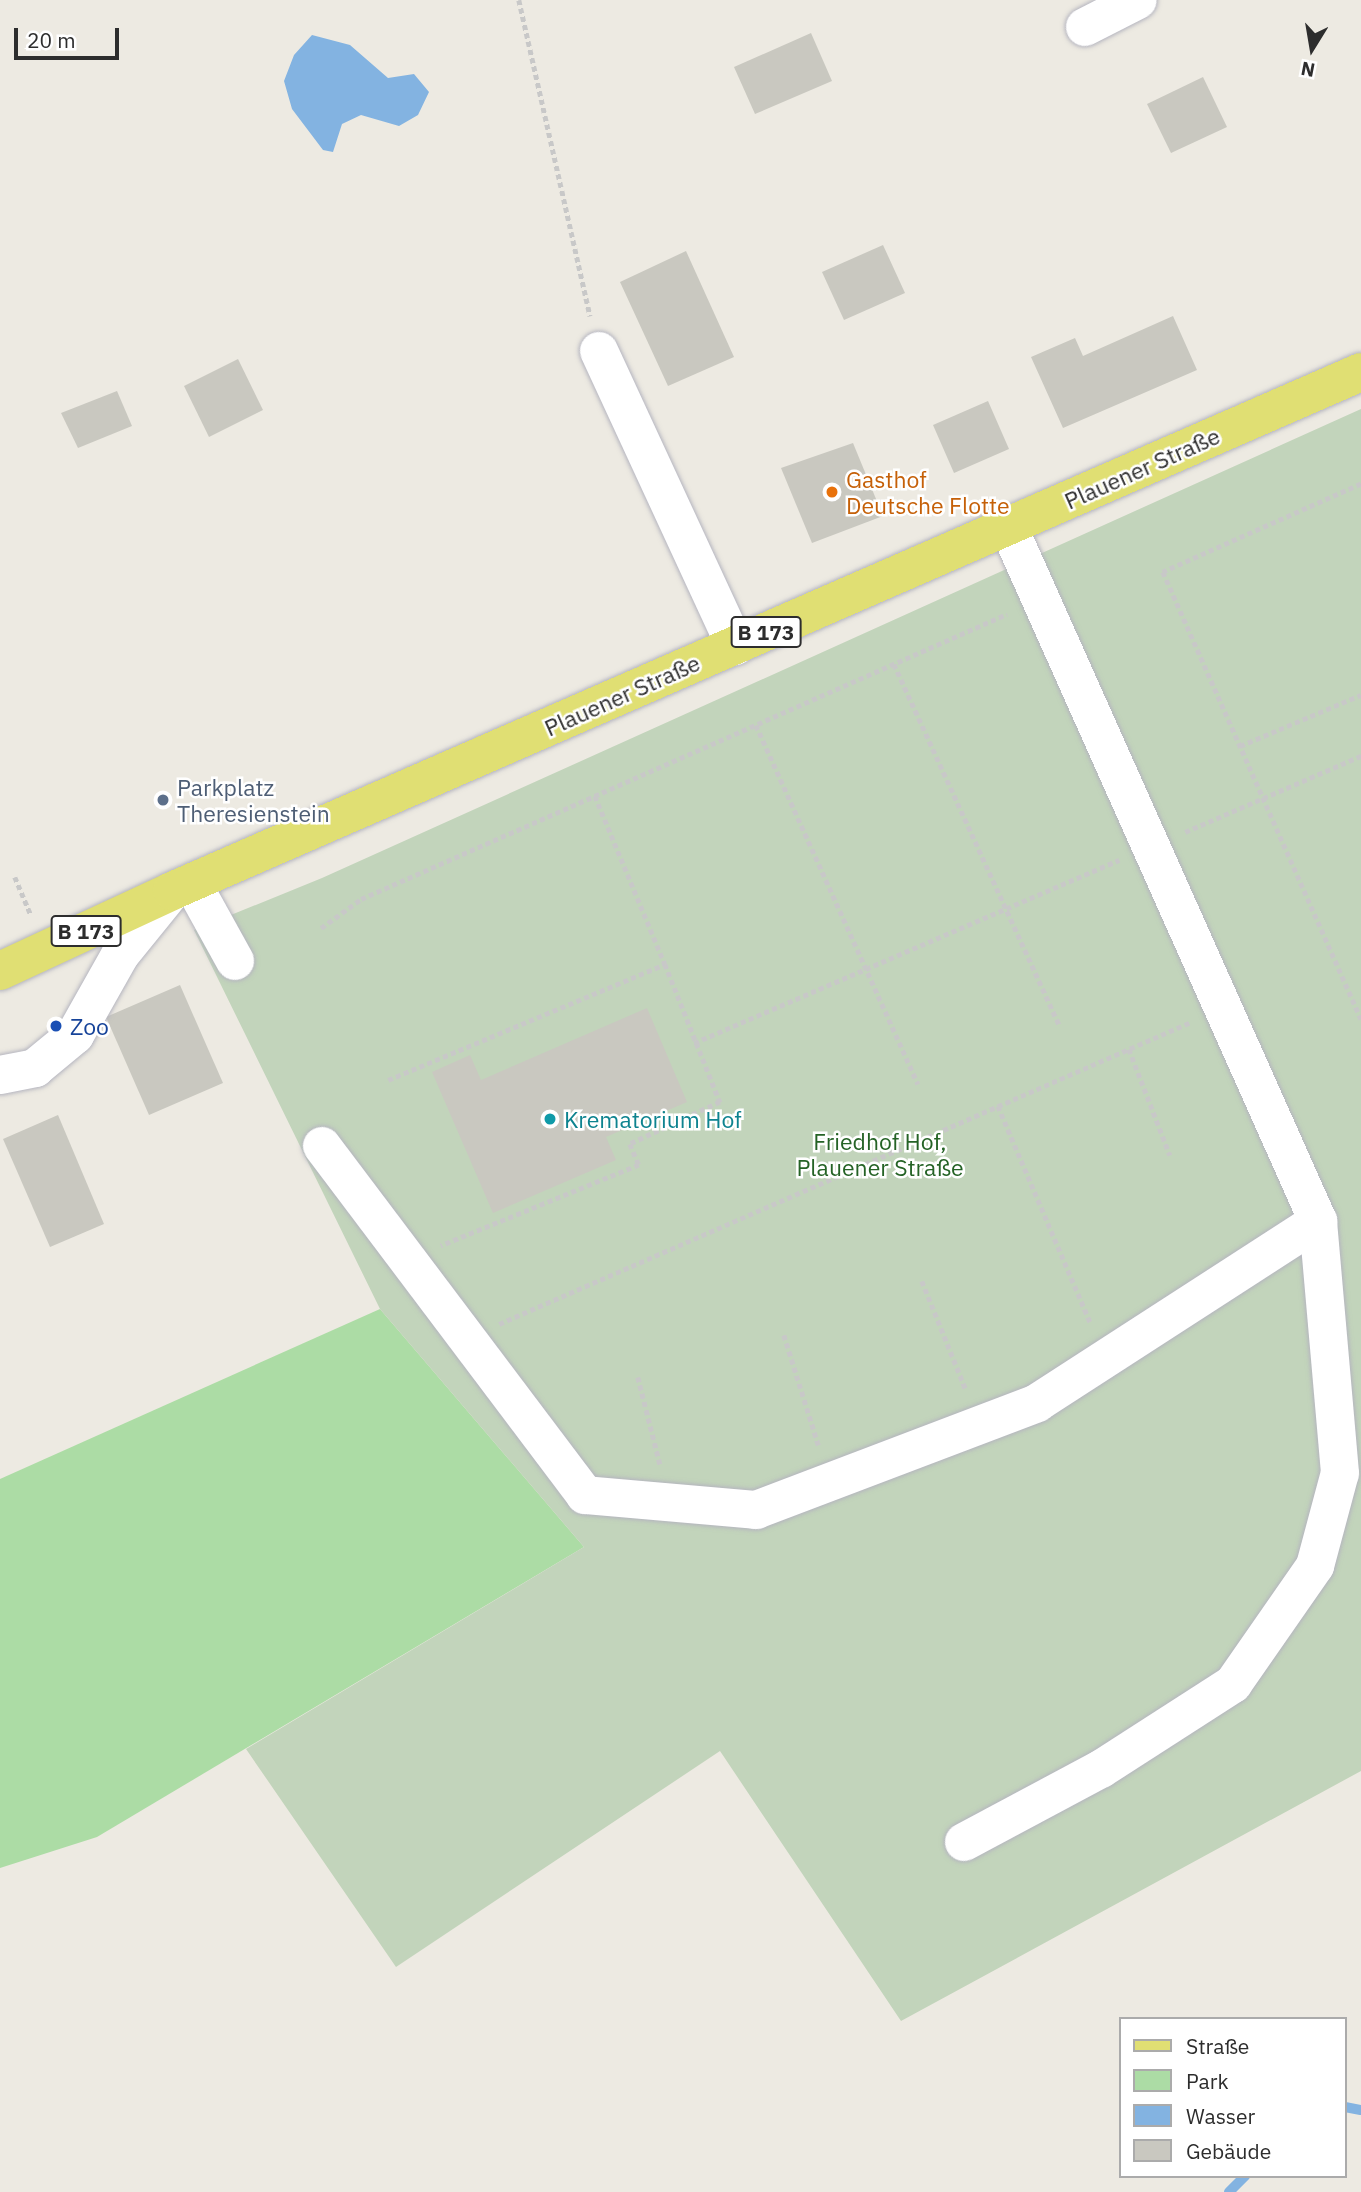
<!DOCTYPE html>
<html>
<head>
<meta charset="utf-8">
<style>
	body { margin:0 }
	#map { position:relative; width:1361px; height:2192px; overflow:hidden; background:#edeae2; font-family:"IBM Plex Sans",sans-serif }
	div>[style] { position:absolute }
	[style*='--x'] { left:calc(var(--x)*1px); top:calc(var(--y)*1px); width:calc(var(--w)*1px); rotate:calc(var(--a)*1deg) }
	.green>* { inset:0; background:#acdca5 }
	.cemetery>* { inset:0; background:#c2d4bb }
	.water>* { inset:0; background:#83b3e1 }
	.stream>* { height:10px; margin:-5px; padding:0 5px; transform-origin:5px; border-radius:5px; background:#83b3e1 }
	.building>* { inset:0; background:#c9c8c0 }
	.path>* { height:4.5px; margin-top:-2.25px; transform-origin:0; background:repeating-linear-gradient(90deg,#c8c8c8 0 5px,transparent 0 8.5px) }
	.roads { filter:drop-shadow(0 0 2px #b5b5bf) drop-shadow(0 0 2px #b5b5bf) }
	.minor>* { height:38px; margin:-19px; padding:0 19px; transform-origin:19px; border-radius:19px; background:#fff }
	.major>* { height:38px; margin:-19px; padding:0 19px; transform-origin:19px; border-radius:19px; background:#e0df73 }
	.dots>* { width:19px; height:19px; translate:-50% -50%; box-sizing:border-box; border:4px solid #fff; border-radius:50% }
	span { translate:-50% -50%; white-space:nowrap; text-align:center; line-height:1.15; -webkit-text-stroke:5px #fff; paint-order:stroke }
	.shield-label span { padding:2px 5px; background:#fff; border:2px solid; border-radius:5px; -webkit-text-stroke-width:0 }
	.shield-label { font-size:21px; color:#2d2d2d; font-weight:700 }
	.street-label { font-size:23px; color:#2d2d2d }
	.food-label { font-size:23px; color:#c56008 }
	.left { translate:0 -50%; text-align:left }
	.service-label { font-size:23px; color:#4e5e75 }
	.transit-label { font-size:23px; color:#164399 }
	.culture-label { font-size:23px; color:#0d838f }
	.park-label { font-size:23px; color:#256326 }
	.legend { position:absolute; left:1119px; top:2017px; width:228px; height:161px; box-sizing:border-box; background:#fff; border:2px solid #ababab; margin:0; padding:9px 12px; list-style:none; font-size:21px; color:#2d2d2d }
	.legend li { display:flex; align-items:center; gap:14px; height:35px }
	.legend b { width:35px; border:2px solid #ababab }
	.north { position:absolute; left:1277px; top:14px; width:70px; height:70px; -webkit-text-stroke:5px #fff; paint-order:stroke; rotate:191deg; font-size:19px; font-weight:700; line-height:28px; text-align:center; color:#2d2d2d }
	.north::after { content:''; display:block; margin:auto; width:24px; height:32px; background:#2d2d2d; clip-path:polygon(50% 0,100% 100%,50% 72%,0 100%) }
	.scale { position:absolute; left:14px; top:28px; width:105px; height:32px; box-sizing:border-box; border:4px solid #2d2d2d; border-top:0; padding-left:9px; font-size:21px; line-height:24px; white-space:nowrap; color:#2d2d2d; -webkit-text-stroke:5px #fff; paint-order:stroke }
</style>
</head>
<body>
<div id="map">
	<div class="green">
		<i style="clip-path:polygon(380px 1309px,584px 1547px,97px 1837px,0 1868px,0 1479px)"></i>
	</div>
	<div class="cemetery">
		<i style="clip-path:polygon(1361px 409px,1361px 1771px,901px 2021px,720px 1751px,396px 1967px,246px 1749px,584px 1547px,380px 1309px,194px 930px,322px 878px)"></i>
	</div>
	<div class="water">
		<i style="clip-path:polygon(312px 35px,350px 45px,388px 78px,414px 74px,429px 92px,418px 115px,399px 126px,361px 115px,342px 124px,333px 152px,323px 150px,292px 109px,284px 81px,294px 55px)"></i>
	</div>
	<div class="stream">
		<i style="--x:1345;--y:2107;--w:16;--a:11"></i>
		<i style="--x:1229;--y:2192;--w:23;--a:-45"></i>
	</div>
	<div class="building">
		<i style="clip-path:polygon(811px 33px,832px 81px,755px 114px,734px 67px)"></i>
		<i style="clip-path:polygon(1203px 77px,1227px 127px,1171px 153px,1147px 104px)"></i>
		<i style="clip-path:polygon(883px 245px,905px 293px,844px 320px,822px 272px)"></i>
		<i style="clip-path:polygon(686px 251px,734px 357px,668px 386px,620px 282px)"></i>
		<i style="clip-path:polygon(1173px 316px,1197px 370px,1063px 428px,1031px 357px,1075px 338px,1083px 356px)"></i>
		<i style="clip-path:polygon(238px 359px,263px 410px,209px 437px,184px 386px)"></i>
		<i style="clip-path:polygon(117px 391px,132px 426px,78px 448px,61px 413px)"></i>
		<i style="clip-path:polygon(988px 401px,1009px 449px,954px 473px,933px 425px)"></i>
		<i style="clip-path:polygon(853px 443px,883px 516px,812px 543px,781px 468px)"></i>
		<i style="clip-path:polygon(180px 985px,223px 1083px,149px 1115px,106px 1017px)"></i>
		<i style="clip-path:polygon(647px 1008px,687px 1102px,606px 1137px,616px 1160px,493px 1213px,432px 1072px,470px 1055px,481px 1080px)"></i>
		<i style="clip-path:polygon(58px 1115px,104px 1224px,50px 1247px,3px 1139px)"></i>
	</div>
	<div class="path">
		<i style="--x:519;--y:0;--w:324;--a:77.3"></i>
		<i style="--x:1361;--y:484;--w:217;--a:156"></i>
		<i style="--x:1163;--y:572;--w:489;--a:66.1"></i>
		<i style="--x:894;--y:664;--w:397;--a:65.4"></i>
		<i style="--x:756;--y:725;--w:394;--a:65.7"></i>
		<i style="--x:1240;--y:746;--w:131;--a:-22.9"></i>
		<i style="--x:595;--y:796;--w:182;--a:67.4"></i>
		<i style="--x:1185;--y:832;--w:192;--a:-23.4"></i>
		<i style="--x:15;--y:877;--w:41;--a:67.2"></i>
		<i style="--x:321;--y:928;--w:49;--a:-35.9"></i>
		<i style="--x:361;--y:899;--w:706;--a:-23.81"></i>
		<i style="--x:694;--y:1043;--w:463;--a:-23.3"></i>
		<i style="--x:1129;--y:1049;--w:114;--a:68.9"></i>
		<i style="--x:388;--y:1080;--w:300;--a:-22.7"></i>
		<i style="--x:665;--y:964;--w:149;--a:68.3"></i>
		<i style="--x:720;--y:1102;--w:99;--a:155"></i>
		<i style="--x:630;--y:1144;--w:23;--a:67"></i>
		<i style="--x:639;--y:1165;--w:214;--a:157.8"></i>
		<i style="--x:998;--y:1106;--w:237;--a:66.9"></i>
		<i style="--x:922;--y:1281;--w:118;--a:68"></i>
		<i style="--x:499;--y:1324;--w:755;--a:-23.58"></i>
		<i style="--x:784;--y:1335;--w:117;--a:72.6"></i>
		<i style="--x:638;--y:1377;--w:90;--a:75.8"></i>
	</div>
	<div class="roads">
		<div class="minor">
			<i style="--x:1085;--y:27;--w:59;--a:-27"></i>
			<i style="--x:599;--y:351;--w:325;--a:65.2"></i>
			<i style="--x:192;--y:883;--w:89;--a:61.1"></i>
			<i style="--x:0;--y:1075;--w:36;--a:-11"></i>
			<i style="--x:35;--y:1068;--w:52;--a:-39.5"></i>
			<i style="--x:75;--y:1035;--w:92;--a:-60.6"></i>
			<i style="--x:120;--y:955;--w:82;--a:-50.9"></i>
			<i style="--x:322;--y:1146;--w:437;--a:53"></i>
			<i style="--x:585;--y:1495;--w:172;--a:5"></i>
			<i style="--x:756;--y:1510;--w:301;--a:-20.8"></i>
			<i style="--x:1037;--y:1403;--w:335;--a:-32.9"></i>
			<i style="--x:964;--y:1842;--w:155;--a:-28.1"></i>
			<i style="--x:1101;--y:1769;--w:157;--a:-32.8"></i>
			<i style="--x:1233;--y:1684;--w:144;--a:-55.2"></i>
			<i style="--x:1315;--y:1566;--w:96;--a:-75"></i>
			<i style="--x:1340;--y:1473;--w:253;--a:-95"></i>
			<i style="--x:1318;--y:1221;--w:761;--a:-114.04"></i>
		</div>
		<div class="major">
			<i style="--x:0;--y:971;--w:190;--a:-24.9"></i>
			<i style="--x:172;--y:891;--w:1297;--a:-23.58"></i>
		</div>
	</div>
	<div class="dots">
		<i style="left:832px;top:492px;background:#e8710a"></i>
		<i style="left:163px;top:800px;background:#5c6f8a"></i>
		<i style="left:56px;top:1026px;background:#1a4fb4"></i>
		<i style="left:550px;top:1119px;background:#0f9aa8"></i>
	</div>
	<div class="shield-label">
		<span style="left:766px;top:632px">B 173</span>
		<span style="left:86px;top:931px">B 173</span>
	</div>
	<div class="street-label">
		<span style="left:1142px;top:468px;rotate:-24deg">Plauener Straße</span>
		<span style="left:622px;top:695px;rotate:-24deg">Plauener Straße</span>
	</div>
	<div class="food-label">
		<span class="left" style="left:846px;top:492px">Gasthof<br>Deutsche Flotte</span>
	</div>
	<div class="service-label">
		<span class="left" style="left:177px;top:800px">Parkplatz<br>Theresienstein</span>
	</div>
	<div class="transit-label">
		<span class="left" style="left:70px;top:1026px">Zoo</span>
	</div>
	<div class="culture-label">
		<span class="left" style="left:564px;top:1119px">Krematorium Hof</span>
	</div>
	<div class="park-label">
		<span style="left:880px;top:1154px">Friedhof Hof,<br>Plauener Straße</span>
	</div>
	<ul class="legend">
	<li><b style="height:9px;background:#e0df73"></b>Straße</li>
	<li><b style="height:19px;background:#acdca5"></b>Park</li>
	<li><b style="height:19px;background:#83b3e1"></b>Wasser</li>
	<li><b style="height:19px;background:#c9c8c0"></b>Gebäude</li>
	</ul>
	<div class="north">N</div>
	<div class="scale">20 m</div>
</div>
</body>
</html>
